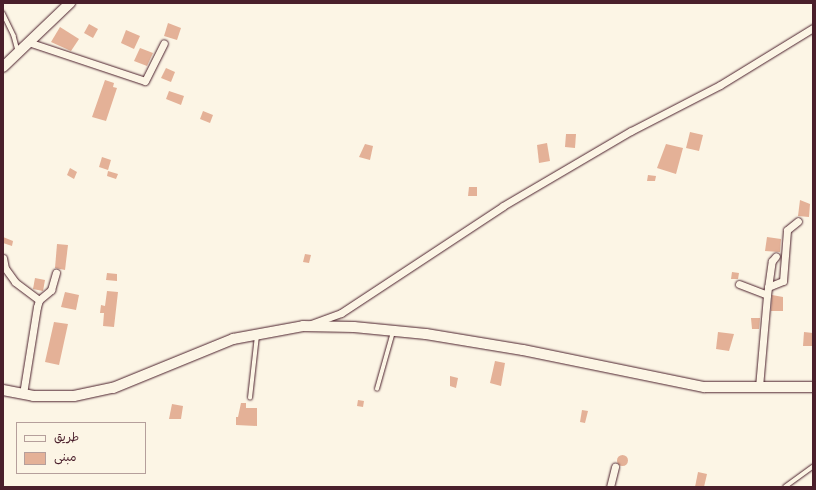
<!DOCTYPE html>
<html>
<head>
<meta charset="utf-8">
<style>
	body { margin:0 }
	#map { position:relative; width:816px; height:490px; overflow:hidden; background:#fcf5e5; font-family:Pangolin,"Playpen Sans Arabic",sans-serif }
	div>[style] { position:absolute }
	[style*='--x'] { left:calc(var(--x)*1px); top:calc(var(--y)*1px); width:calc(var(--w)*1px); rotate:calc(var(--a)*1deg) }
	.building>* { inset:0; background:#e4b197 }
	.round { border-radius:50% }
	.roads { filter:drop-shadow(0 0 1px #4a1f2b) drop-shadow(0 0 1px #4a1f2b) }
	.lane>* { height:3.5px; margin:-1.75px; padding:0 1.75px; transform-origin:1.75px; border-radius:1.75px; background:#fcf5e5 }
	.street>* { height:7px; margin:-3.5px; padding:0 3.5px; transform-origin:3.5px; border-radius:3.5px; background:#fcf5e5 }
	.secondary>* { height:10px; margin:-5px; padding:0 5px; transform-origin:5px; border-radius:5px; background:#fcf5e5 }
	span { translate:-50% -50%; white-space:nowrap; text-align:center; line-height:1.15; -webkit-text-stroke:3px #fcf5e5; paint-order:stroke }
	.frame { position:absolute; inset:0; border:4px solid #4a1f2b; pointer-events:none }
	.legend { position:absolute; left:16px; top:422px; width:130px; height:52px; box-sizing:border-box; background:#fcf5e5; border:1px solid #b59f9b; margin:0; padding:5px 7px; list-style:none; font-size:12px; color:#4a1f2b }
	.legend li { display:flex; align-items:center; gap:8px; height:20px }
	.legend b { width:20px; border:1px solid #b59f9b }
</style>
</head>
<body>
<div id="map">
	<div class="building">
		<i style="clip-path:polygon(168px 23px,181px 28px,177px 40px,164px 36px)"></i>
		<i style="clip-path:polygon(89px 24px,98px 29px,93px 38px,84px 33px)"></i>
		<i style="clip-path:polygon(60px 27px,79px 39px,71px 51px,51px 42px)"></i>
		<i style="clip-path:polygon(126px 30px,140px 36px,134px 49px,121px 43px)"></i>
		<i style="clip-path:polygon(140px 48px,153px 53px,147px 66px,134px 61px)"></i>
		<i style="clip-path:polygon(166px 68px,175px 72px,171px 82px,161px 78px)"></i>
		<i style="clip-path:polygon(105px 80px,114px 83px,113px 87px,117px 88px,106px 121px,92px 117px)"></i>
		<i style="clip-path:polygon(169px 91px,184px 96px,181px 105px,166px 99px)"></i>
		<i style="clip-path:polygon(203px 111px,213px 115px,210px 123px,200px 119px)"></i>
		<i style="clip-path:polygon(690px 132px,703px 135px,699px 151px,686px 148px)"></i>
		<i style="clip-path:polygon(566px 134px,576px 134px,575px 148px,565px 147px)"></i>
		<i style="clip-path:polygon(547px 143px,550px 161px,539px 163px,537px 145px)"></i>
		<i style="clip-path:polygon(365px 144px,373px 146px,370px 160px,359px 157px)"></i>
		<i style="clip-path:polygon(666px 144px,683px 148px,676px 174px,657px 168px)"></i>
		<i style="clip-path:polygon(102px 157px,111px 160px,108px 170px,99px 167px)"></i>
		<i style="clip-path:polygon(70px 168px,77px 172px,74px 179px,67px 175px)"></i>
		<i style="clip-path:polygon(108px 171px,118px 174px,116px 179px,107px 176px)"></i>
		<i style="clip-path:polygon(648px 175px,656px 176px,655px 181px,647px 181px)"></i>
		<i style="clip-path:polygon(469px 187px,477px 187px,477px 196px,468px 196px)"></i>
		<i style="clip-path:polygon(800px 200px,810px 204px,809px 217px,798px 216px)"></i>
		<i style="clip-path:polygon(3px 237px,13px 241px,12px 246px,3px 243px)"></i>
		<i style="clip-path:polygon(767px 237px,781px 239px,780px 252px,765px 251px)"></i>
		<i style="clip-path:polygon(57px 244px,68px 245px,65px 270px,55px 268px)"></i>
		<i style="clip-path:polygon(305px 254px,311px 255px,309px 263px,303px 262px)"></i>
		<i style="clip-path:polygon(732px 272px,739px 273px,738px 279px,731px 279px)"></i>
		<i style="clip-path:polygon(107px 273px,117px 274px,117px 281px,106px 280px)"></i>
		<i style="clip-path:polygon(35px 278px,45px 280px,43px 291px,33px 289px)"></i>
		<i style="clip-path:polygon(107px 291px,118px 292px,114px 327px,103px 326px,104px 313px,100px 313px,101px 305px,105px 306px)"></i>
		<i style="clip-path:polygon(65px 292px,79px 295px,76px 310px,61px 307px)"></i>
		<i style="clip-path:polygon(772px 295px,783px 297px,783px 311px,771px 311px)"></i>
		<i style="clip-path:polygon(751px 318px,760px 318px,759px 329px,752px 329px)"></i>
		<i style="clip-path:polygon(54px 322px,68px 324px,59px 365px,45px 362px)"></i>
		<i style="clip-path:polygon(718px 332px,734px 334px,729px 351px,716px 349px)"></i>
		<i style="clip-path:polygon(804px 332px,813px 333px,812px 346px,803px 346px)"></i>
		<i style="clip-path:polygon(495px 361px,505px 363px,501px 386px,490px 383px)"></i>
		<i style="clip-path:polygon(450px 376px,458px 378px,456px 388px,450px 386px)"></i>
		<i style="clip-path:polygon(358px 400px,364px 401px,363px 407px,357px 406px)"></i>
		<i style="clip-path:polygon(241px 403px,246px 403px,246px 408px,257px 408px,257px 426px,236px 425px,236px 417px,238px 417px)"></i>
		<i style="clip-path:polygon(172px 404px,183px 406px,181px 419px,169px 419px)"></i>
		<i style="clip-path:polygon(582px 410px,588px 411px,585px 423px,580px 422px)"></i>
		<i class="round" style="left:616.5px;top:454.5px;width:11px;height:11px"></i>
		<i style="clip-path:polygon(698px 472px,707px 474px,704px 487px,695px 487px)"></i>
	</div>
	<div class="roads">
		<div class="lane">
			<i style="--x:3;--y:13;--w:25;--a:64"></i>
			<i style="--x:14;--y:36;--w:16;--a:75"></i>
			<i style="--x:377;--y:389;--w:59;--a:-74.3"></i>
			<i style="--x:250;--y:398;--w:62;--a:-83.6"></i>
			<i style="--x:785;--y:487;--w:34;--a:-36"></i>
		</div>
		<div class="street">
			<i style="--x:28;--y:42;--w:123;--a:18.4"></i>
			<i style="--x:145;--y:81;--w:42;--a:-63.4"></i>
			<i style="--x:3;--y:258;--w:10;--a:79"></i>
			<i style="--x:5;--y:268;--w:17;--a:54"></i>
			<i style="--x:15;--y:282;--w:30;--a:37"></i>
			<i style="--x:739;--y:284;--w:30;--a:21"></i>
			<i style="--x:768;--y:287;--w:16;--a:-22"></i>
			<i style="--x:783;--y:281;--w:51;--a:-85.5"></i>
			<i style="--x:787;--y:230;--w:14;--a:-39"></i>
			<i style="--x:311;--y:324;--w:32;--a:-20"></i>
			<i style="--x:341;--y:313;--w:194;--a:-33.4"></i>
			<i style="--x:503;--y:206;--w:148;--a:-30.4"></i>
			<i style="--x:631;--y:131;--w:100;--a:-27.3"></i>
			<i style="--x:720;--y:85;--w:109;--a:-31.5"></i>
			<i style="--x:759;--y:387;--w:92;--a:-85"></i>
			<i style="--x:767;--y:295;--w:34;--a:-82"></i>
			<i style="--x:772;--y:261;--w:6;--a:-51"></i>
			<i style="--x:23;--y:394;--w:88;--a:-80.9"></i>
			<i style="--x:37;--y:307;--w:7;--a:-74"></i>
			<i style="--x:39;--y:300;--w:16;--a:-40"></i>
			<i style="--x:51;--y:290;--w:18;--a:-74"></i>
			<i style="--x:610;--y:487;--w:21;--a:-76"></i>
		</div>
		<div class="secondary">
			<i style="--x:3;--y:67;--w:93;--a:-43.7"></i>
			<i style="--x:3;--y:390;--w:31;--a:11"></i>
			<i style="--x:33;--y:396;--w:41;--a:0"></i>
			<i style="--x:74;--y:396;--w:40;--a:-12"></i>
			<i style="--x:113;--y:388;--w:130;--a:-22.2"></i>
			<i style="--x:233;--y:339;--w:71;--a:-10.5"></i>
			<i style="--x:303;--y:326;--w:51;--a:1.1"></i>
			<i style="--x:354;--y:327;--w:72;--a:5.6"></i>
			<i style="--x:426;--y:334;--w:98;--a:9.4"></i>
			<i style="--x:523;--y:350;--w:185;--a:11.6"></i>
			<i style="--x:704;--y:387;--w:109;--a:0"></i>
		</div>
	</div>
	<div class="frame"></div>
	<ul class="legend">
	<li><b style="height:5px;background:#fcf5e5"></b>طريق</li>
	<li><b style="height:11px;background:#e4b197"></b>مبنى</li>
	</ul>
</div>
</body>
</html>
